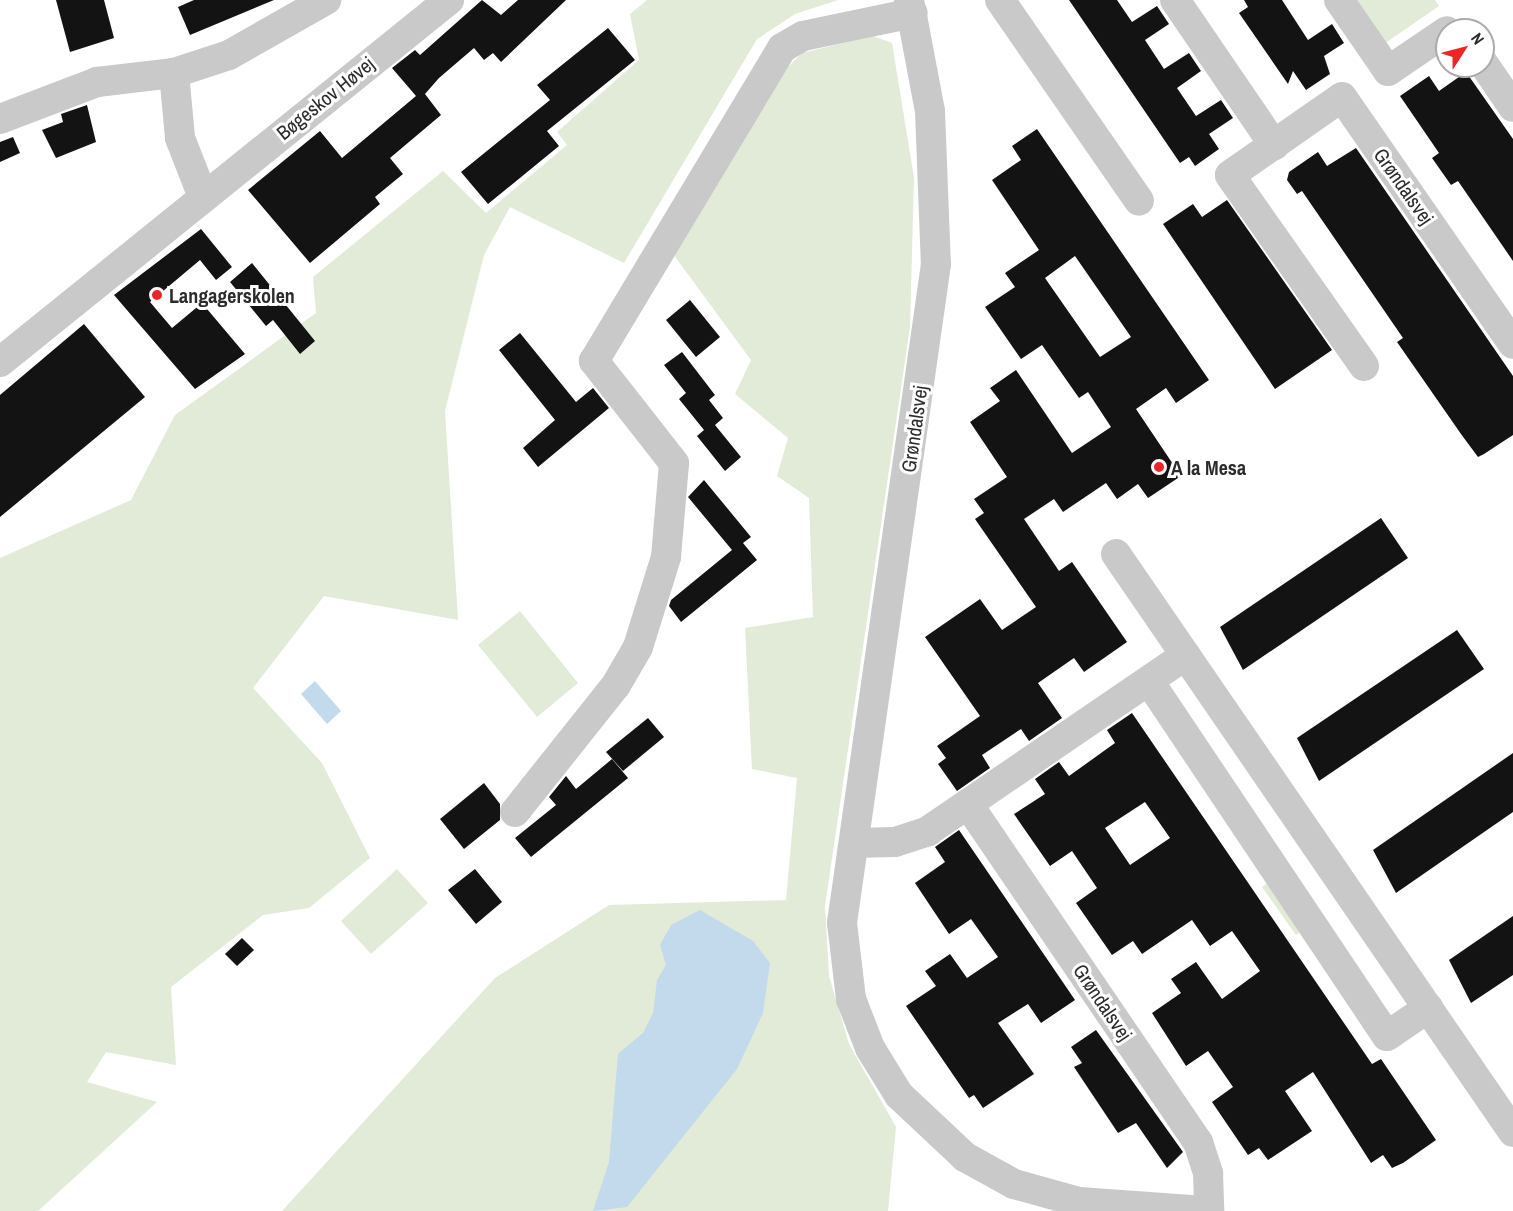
<!DOCTYPE html>
<html>
<head>
<meta charset="utf-8">
<style>
	body { margin:0 }
	#map { position:relative; width:1513px; height:1211px; overflow:hidden; background:#fff; font-family:"Archivo Narrow",sans-serif }
	div>[style] { position:absolute }
	[style*='--x'] { left:calc(var(--x)*1px); top:calc(var(--y)*1px); width:calc(var(--w)*1px); rotate:calc(var(--a)*1deg) }
	.green>* { inset:0; background:#e1ebd8 }
	.water>* { inset:0; background:#c3d9ec }
	.building>* { inset:0; background:#131313 }
	.minor>* { height:30px; margin:-15px; padding:0 15px; transform-origin:15px; border-radius:15px; background:#c9c9c9 }
	.dots>* { width:16px; height:16px; translate:-50% -50%; box-sizing:border-box; border:3px solid #fff; border-radius:50% }
	span { translate:-50% -50%; white-space:nowrap; text-align:center; line-height:1.15; -webkit-text-stroke:6px #fff; paint-order:stroke }
	.street-label { font-size:20px; color:#2c2c2c }
	.poi-label { font-size:20px; color:#2c2c2c; font-weight:700 }
	.left { translate:0 -50%; text-align:left }
	.north { position:absolute; left:1435px; top:18px; width:60px; height:60px; box-sizing:border-box; background:#fff; border:2px solid #ababab; border-radius:50%; rotate:54deg; font-size:16px; font-weight:700; line-height:24px; text-align:center; color:#2c2c2c }
	.north::after { content:''; display:block; margin:auto; width:21px; height:27px; background:#ed2525; clip-path:polygon(50% 0,100% 100%,50% 72%,0 100%) }
</style>
</head>
<body>
<div id="map">
	<div class="green">
		<i style="clip-path:polygon(647px 0,838px 0,795px 14px,757px 39px,624px 263px,510px 207px,484px 255px,445px 411px,458px 620px,324px 596px,253px 688px,322px 763px,370px 858px,309px 908px,263px 915px,171px 987px,176px 1065px,106px 1052px,87px 1082px,157px 1102px,38px 1211px,0 1211px,0 558px,131px 500px,175px 415px,316px 313px,313px 277px,443px 171px,486px 213px,567px 145px,557px 132px,639px 60px,630px 14px)"></i>
		<i style="clip-path:polygon(1349px 0,1435px 0,1439px 6px,1381px 46px)"></i>
		<i style="clip-path:polygon(873px 36px,892px 43px,914px 178px,910px 327px,825px 906px,829px 976px,849px 1044px,896px 1127px,888px 1211px,282px 1211px,495px 978px,609px 905px,786px 900px,797px 778px,752px 769px,745px 628px,813px 617px,809px 498px,777px 476px,788px 438px,735px 394px,751px 360px,673px 254px,778px 77px,802px 53px)"></i>
		<i style="clip-path:polygon(520px 611px,578px 683px,537px 717px,478px 645px)"></i>
		<i style="clip-path:polygon(397px 869px,428px 903px,371px 954px,341px 921px)"></i>
		<i style="clip-path:polygon(1275px 878px,1309px 926px,1296px 935px,1262px 887px)"></i>
	</div>
	<div class="water">
		<i style="clip-path:polygon(315px 681px,341px 711px,327px 724px,301px 694px)"></i>
		<i style="clip-path:polygon(700px 910px,753px 941px,770px 963px,763px 1013px,737px 1069px,627px 1207px,593px 1211px,609px 1162px,618px 1054px,643px 1033px,653px 1013px,657px 980px,666px 965px,660px 945px,671px 925px)"></i>
	</div>
	<div class="building">
		<i style="clip-path:polygon(56px 0,104px 0,114px 38px,70px 52px)"></i>
		<i style="clip-path:polygon(194px 0,274px 0,190px 35px,178px 7px)"></i>
		<i style="clip-path:polygon(482px 0,501px 15px,518px 0,566px 0,501px 62px,493px 53px,484px 60px,474px 48px,439px 78px,425px 94px,441px 115px,390px 158px,403px 174px,375px 197px,380px 204px,310px 263px,248px 190px,320px 131px,342px 158px,416px 96px,392px 68px,415px 50px,420px 55px)"></i>
		<i style="clip-path:polygon(1069px 0,1117px 0,1132px 22px,1157px 6px,1169px 24px,1145px 40px,1164px 69px,1189px 53px,1201px 71px,1177px 88px,1196px 116px,1221px 100px,1233px 118px,1209px 134px,1219px 149px,1195px 166px,1189px 157px,1180px 163px)"></i>
		<i style="clip-path:polygon(1244px 0,1282px 0,1308px 40px,1332px 24px,1344px 43px,1324px 56px,1330px 74px,1306px 90px,1293px 71px,1288px 84px,1239px 13px,1248px 7px)"></i>
		<i style="clip-path:polygon(608px 28px,635px 60px,547px 131px,559px 146px,488px 204px,461px 172px,550px 100px,537px 85px)"></i>
		<i style="clip-path:polygon(1466px 72px,1513px 139px,1513px 261px,1458px 181px,1451px 185px,1432px 158px,1439px 153px,1400px 96px,1429px 76px,1439px 91px)"></i>
		<i style="clip-path:polygon(87px 105px,96px 142px,56px 158px,42px 130px,63px 122px,61px 114px)"></i>
		<i style="clip-path:polygon(evenodd,1037px 129px,1209px 380px,1176px 403px,1166px 388px,1136px 409px,1181px 476px,1148px 498px,1138px 484px,1117px 499px,1106px 483px,1063px 512px,1054px 499px,1024px 519px,1059px 571px,1072px 562px,1127px 642px,1084px 672px,1074px 658px,1038px 683px,1062px 718px,1029px 741px,1021px 729px,982px 755px,990px 768px,957px 791px,938px 764px,946px 758px,937px 746px,980px 716px,925px 637px,980px 599px,1002px 630px,1036px 607px,975px 519px,984px 513px,974px 499px,1007px 477px,970px 422px,1000px 401px,990px 388px,1016px 370px,1072px 453px,1111px 427px,1088px 392px,1079px 398px,1042px 345px,1021px 359px,985px 307px,1015px 287px,1005px 273px,1039px 250px,992px 180px,1021px 160px,1012px 146px,1037px 129px,1075px 256px,1131px 337px,1100px 357px,1045px 278px,1075px 256px)"></i>
		<i style="clip-path:polygon(13px 137px,20px 153px,0 162px,0 142px)"></i>
		<i style="clip-path:polygon(1356px 148px,1513px 376px,1513px 435px,1484px 454px,1478px 457px,1461px 434px,1397px 342px,1403px 338px,1302px 191px,1297px 194px,1287px 180px,1289px 172px,1318px 152px,1327px 166px)"></i>
		<i style="clip-path:polygon(1227px 200px,1332px 350px,1275px 389px,1163px 224px,1193px 204px,1202px 217px)"></i>
		<i style="clip-path:polygon(201px 229px,232px 267px,216px 280px,200px 260px,150px 302px,172px 328px,202px 303px,245px 354px,195px 389px,114px 295px)"></i>
		<i style="clip-path:polygon(252px 263px,315px 341px,300px 354px,273px 320px,266px 326px,230px 282px)"></i>
		<i style="clip-path:polygon(690px 300px,720px 337px,696px 357px,666px 320px)"></i>
		<i style="clip-path:polygon(84px 324px,145px 397px,0 517px,0 395px)"></i>
		<i style="clip-path:polygon(520px 333px,576px 402px,593px 388px,609px 408px,538px 467px,523px 448px,555px 420px,499px 350px)"></i>
		<i style="clip-path:polygon(682px 352px,715px 395px,709px 400px,723px 418px,715px 425px,741px 457px,725px 471px,697px 436px,704px 430px,679px 399px,686px 393px,664px 365px)"></i>
		<i style="clip-path:polygon(704px 480px,751px 537px,743px 543px,757px 560px,681px 622px,669px 606px,671px 600px,732px 550px,688px 497px)"></i>
		<i style="clip-path:polygon(1381px 518px,1408px 558px,1243px 670px,1220px 627px)"></i>
		<i style="clip-path:polygon(1457px 630px,1484px 669px,1319px 781px,1297px 738px)"></i>
		<i style="clip-path:polygon(evenodd,1132px 713px,1372px 1064px,1381px 1059px,1436px 1140px,1403px 1163px,1392px 1168px,1383px 1155px,1371px 1163px,1313px 1072px,1285px 1091px,1312px 1131px,1268px 1160px,1259px 1148px,1248px 1155px,1212px 1102px,1233px 1087px,1208px 1051px,1186px 1066px,1152px 1013px,1181px 993px,1171px 979px,1196px 962px,1222px 999px,1260px 971px,1232px 931px,1210px 946px,1192px 920px,1142px 954px,1133px 941px,1112px 955px,1076px 903px,1097px 888px,1072px 851px,1050px 866px,1014px 814px,1045px 794px,1035px 779px,1059px 762px,1069px 776px,1115px 743px,1107px 730px,1132px 713px,1145px 802px,1170px 838px,1130px 865px,1105px 828px,1145px 802px)"></i>
		<i style="clip-path:polygon(648px 718px,664px 737px,623px 771px,606px 752px)"></i>
		<i style="clip-path:polygon(1513px 753px,1513px 812px,1396px 893px,1373px 850px)"></i>
		<i style="clip-path:polygon(612px 759px,628px 778px,531px 857px,515px 838px,556px 805px,549px 797px,566px 776px,576px 789px)"></i>
		<i style="clip-path:polygon(484px 783px,500px 804px,500px 820px,464px 849px,440px 819px)"></i>
		<i style="clip-path:polygon(959px 830px,1075px 1000px,1041px 1023px,1028px 1004px,998px 1023px,1034px 1074px,983px 1108px,974px 1095px,969px 1098px,906px 1006px,936px 986px,925px 971px,950px 954px,967px 978px,998px 957px,971px 919px,949px 934px,915px 883px,945px 862px,935px 847px)"></i>
		<i style="clip-path:polygon(475px 869px,502px 902px,476px 924px,448px 890px)"></i>
		<i style="clip-path:polygon(1513px 916px,1513px 975px,1471px 1003px,1449px 960px)"></i>
		<i style="clip-path:polygon(242px 938px,254px 950px,237px 966px,225px 954px)"></i>
		<i style="clip-path:polygon(1096px 1030px,1183px 1152px,1167px 1168px,1136px 1123px,1118px 1133px,1074px 1067px,1082px 1063px,1071px 1047px)"></i>
	</div>
	<div class="minor">
		<i style="--x:909;--y:0;--w:113;--a:79.3"></i>
		<i style="--x:930;--y:111;--w:153;--a:87.8"></i>
		<i style="--x:936;--y:264;--w:666;--a:98.12"></i>
		<i style="--x:842;--y:923;--w:77;--a:83.2"></i>
		<i style="--x:851;--y:999;--w:53;--a:68.8"></i>
		<i style="--x:870;--y:1048;--w:55;--a:58.3"></i>
		<i style="--x:899;--y:1095;--w:91;--a:43.2"></i>
		<i style="--x:965;--y:1157;--w:56;--a:28.9"></i>
		<i style="--x:1014;--y:1184;--w:67;--a:15.5"></i>
		<i style="--x:1079;--y:1202;--w:126;--a:4.1"></i>
		<i style="--x:1000;--y:0;--w:244;--a:55.3"></i>
		<i style="--x:1175;--y:0;--w:176;--a:55.7"></i>
		<i style="--x:1339;--y:0;--w:86;--a:55.4"></i>
		<i style="--x:1388;--y:71;--w:71;--a:-34.1"></i>
		<i style="--x:1483;--y:63;--w:53;--a:55.7"></i>
		<i style="--x:174;--y:73;--w:65;--a:84.7"></i>
		<i style="--x:180;--y:138;--w:63;--a:68.7"></i>
		<i style="--x:0;--y:119;--w:104;--a:-20.9"></i>
		<i style="--x:97;--y:82;--w:78;--a:-6.7"></i>
		<i style="--x:174;--y:73;--w:58;--a:-18.1"></i>
		<i style="--x:229;--y:55;--w:112;--a:-29.6"></i>
		<i style="--x:0;--y:362;--w:577;--a:-38.88"></i>
		<i style="--x:1364;--y:366;--w:233;--a:-125.1"></i>
		<i style="--x:1230;--y:175;--w:136;--a:-34.9"></i>
		<i style="--x:1342;--y:97;--w:300;--a:55.3"></i>
		<i style="--x:1116;--y:554;--w:701;--a:55.52"></i>
		<i style="--x:1149;--y:681;--w:427;--a:56.2"></i>
		<i style="--x:1387;--y:1036;--w:50;--a:-34.3"></i>
		<i style="--x:968;--y:804;--w:409;--a:55.8"></i>
		<i style="--x:1198;--y:1142;--w:33;--a:72"></i>
		<i style="--x:1208;--y:1173;--w:38;--a:88"></i>
		<i style="--x:515;--y:812;--w:162;--a:-51.5"></i>
		<i style="--x:616;--y:685;--w:44;--a:-59.9"></i>
		<i style="--x:638;--y:647;--w:94;--a:-72.7"></i>
		<i style="--x:666;--y:557;--w:94;--a:-85.1"></i>
		<i style="--x:674;--y:463;--w:130;--a:-128.1"></i>
		<i style="--x:594;--y:361;--w:365;--a:-59"></i>
		<i style="--x:782;--y:48;--w:24;--a:-30"></i>
		<i style="--x:803;--y:36;--w:112;--a:-11.8"></i>
		<i style="--x:854;--y:843;--w:41;--a:-1.4"></i>
		<i style="--x:895;--y:842;--w:35;--a:-18"></i>
		<i style="--x:928;--y:831;--w:312;--a:-34.3"></i>
	</div>
	<div class="dots">
		<i style="left:157px;top:295px;background:#ed2525"></i>
		<i style="left:1159px;top:467px;background:#ed2525"></i>
	</div>
	<div class="street-label">
		<span style="left:325px;top:98px;rotate:-39deg">Bøgeskov Høvej</span>
		<span style="left:1404px;top:186px;rotate:55deg">Grøndalsvej</span>
		<span style="left:914px;top:429px;rotate:-82deg">Grøndalsvej</span>
		<span style="left:1103px;top:1002px;rotate:56deg">Grøndalsvej</span>
	</div>
	<div class="poi-label">
		<span class="left" style="left:169px;top:295px">Langagerskolen</span>
		<span class="left" style="left:1171px;top:467px">A la Mesa</span>
	</div>
	<div class="north">N</div>
</div>
</body>
</html>
